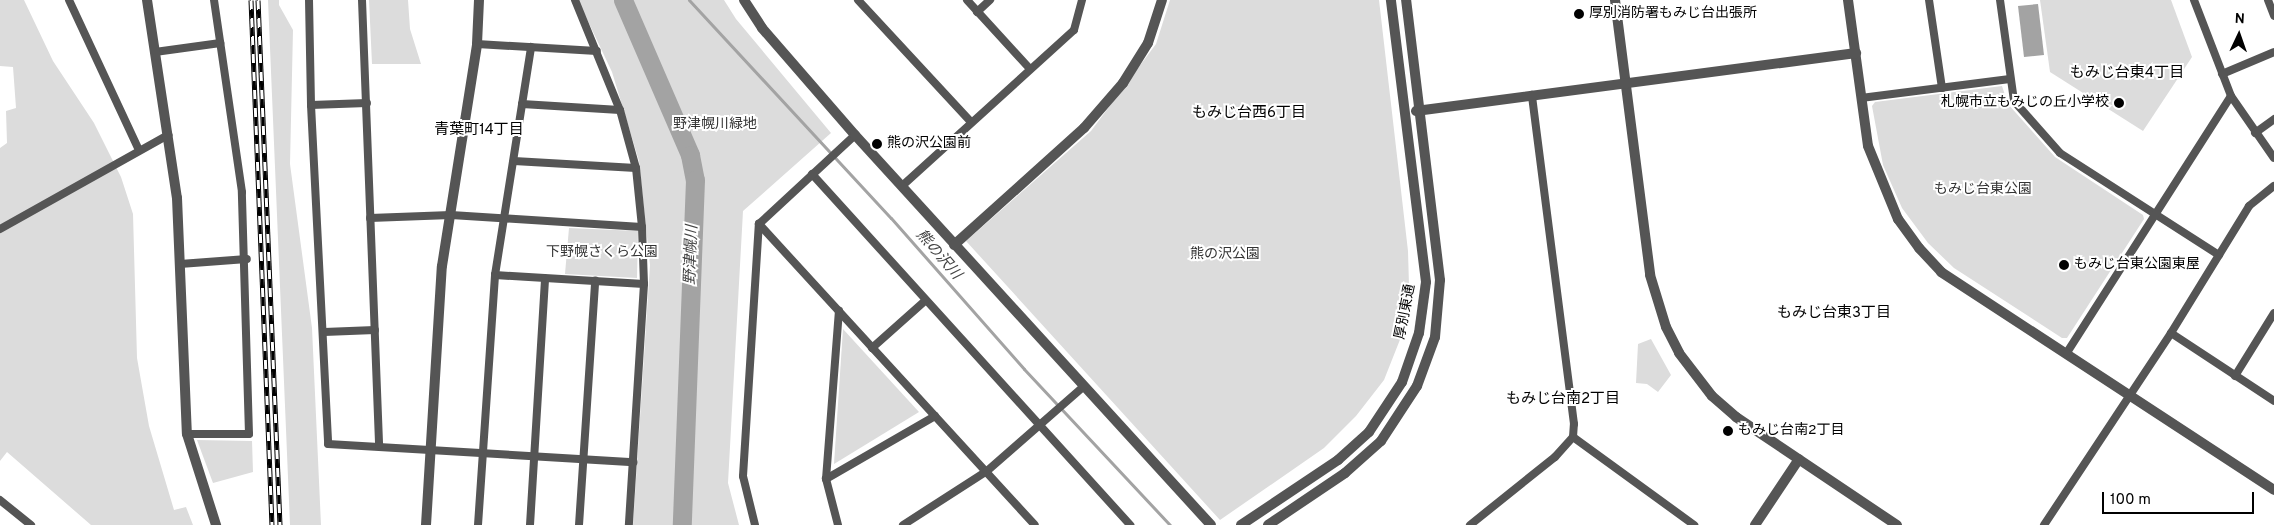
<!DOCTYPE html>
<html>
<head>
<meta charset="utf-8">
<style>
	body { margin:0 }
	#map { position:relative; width:2274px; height:525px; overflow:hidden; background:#fff; font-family:Overpass,"Noto Sans JP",sans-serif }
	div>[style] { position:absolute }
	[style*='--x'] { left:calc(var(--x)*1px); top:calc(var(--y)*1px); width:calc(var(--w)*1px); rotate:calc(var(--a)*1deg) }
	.green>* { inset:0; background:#dcdcdc }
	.water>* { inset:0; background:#a3a3a3 }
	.stream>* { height:3px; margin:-1.5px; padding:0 1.5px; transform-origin:1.5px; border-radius:1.5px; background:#a3a3a3 }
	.river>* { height:19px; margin:-9.5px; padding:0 9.5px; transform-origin:9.5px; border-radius:9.5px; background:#a3a3a3 }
	.minor>* { height:8px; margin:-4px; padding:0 4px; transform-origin:4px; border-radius:4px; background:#555 }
	.tertiary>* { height:10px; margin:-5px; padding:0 5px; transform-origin:5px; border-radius:5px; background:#555 }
	.rail>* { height:5px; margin-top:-2.5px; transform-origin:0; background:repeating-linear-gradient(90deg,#fff 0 9px,#000 0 18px); box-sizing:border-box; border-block:1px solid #000 }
	.dots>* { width:14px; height:14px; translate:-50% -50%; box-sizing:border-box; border:2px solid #fff; border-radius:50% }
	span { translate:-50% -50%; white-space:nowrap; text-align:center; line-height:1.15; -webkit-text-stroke:4px #fff; paint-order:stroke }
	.poi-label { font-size:14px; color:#000 }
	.left { translate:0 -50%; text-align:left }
	.right { translate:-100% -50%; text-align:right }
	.park-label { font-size:14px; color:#333 }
	.street-label { font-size:14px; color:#000 }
	.neighbourhood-label { font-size:15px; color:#000 }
	.water-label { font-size:15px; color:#444; font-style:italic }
	.north { position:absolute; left:2214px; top:10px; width:50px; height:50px; -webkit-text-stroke:4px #fff; paint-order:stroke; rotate:3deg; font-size:14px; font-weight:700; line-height:20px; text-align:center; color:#000 }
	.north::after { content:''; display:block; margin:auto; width:18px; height:22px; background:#000; clip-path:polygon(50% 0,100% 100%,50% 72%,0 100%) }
	.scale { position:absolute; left:2102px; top:492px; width:152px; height:22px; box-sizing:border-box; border:2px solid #000; border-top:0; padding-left:6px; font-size:15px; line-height:18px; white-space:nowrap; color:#000; -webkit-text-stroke:4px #fff; paint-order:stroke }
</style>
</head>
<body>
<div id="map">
	<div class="green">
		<i style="clip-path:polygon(0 0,24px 0,53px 61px,94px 123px,121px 177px,133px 214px,137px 358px,149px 426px,174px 510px,186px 507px,193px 525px,91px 525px,7px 452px,0 461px,0 148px,7px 143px,6px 111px,16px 108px,13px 67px,0 66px)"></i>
		<i style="clip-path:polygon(268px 0,279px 0,279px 5px,293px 30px,290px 164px,312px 328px,321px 525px,290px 525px)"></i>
		<i style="clip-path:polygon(369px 0,408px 0,410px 29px,421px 64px,372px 64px)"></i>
		<i style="clip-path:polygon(578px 0,724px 0,736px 19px,831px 133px,743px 211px,728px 483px,739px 525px,633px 525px,650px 265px,639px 161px,612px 72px)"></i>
		<i style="clip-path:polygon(1170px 0,1379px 0,1408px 251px,1409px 285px,1403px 332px,1384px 380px,1356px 416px,1324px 448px,1220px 520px,966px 241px,1091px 131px,1156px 44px)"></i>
		<i style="clip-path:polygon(2040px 0,2171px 0,2192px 57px,2143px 131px,2050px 72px)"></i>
		<i style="clip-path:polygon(2002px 86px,2008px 104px,2055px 157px,2143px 215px,2144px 219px,2067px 338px,2062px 338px,1954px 268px,1928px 243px,1902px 208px,1883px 165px,1872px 106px,1875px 102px)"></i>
		<i style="clip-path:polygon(569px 228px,638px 231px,637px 278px,565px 274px)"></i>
		<i style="clip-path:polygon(843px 329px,919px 412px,834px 464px)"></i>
		<i style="clip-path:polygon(1651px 339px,1671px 375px,1658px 392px,1647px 384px,1636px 383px,1638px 344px)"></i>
		<i style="clip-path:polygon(197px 440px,252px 441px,253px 472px,213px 483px)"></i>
	</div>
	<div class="water">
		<i style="clip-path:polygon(2038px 4px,2044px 55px,2024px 57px,2018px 6px)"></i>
	</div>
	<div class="stream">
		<i style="--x:689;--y:0;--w:297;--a:47.2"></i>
		<i style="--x:891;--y:218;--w:201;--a:48.6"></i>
		<i style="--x:1024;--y:369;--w:214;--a:46.9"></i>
	</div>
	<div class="river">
		<i style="--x:623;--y:0;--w:169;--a:66.6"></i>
		<i style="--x:690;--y:155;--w:25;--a:79"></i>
		<i style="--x:695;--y:180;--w:345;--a:92.2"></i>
	</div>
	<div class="minor">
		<i style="--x:69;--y:0;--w:166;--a:65"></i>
		<i style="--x:309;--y:0;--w:105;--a:88.9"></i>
		<i style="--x:311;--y:105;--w:339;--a:87.1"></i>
		<i style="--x:328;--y:444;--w:306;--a:3.4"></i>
		<i style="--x:362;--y:0;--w:445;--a:87.8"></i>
		<i style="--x:575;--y:0;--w:119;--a:67.8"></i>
		<i style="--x:620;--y:110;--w:60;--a:74.6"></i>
		<i style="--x:636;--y:168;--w:59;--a:84.2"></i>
		<i style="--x:642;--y:227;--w:57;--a:88"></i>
		<i style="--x:644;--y:284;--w:241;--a:93.6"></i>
		<i style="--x:858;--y:0;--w:166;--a:47.2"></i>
		<i style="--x:967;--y:0;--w:93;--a:47.6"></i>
		<i style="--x:1929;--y:0;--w:89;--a:81.6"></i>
		<i style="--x:2000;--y:0;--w:102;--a:82.1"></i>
		<i style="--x:2014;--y:101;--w:69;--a:48.5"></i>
		<i style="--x:2060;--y:153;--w:189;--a:32.7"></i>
		<i style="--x:2194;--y:0;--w:103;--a:68.9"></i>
		<i style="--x:2231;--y:96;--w:75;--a:55.3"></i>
		<i style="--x:2268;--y:0;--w:17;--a:69"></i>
		<i style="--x:977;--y:12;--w:18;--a:-43"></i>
		<i style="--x:477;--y:44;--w:120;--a:3.3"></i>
		<i style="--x:155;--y:52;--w:66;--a:-7.9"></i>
		<i style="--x:2222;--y:74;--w:56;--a:-22.9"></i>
		<i style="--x:1861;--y:98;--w:150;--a:-7.3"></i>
		<i style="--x:522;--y:104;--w:98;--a:3.5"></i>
		<i style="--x:311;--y:105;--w:56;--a:-2"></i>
		<i style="--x:2255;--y:133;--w:24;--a:-36"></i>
		<i style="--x:514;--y:161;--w:122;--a:3.3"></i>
		<i style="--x:812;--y:174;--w:474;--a:47.8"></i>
		<i style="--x:902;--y:186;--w:232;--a:-42.2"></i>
		<i style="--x:1074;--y:30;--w:31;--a:-75"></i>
		<i style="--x:370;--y:218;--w:81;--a:-2.1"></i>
		<i style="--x:451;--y:215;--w:191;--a:3.6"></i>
		<i style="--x:759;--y:224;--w:408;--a:47.5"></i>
		<i style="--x:0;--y:229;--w:193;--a:-29.2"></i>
		<i style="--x:180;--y:264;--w:67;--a:-4.3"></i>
		<i style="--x:495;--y:275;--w:149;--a:3.5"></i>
		<i style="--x:324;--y:332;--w:51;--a:-2.2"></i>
		<i style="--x:2171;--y:333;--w:123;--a:33.4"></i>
		<i style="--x:872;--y:348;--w:71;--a:-41.6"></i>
		<i style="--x:2066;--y:354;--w:306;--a:-57.4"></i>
		<i style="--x:2235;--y:376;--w:74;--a:-58.2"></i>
		<i style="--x:187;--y:434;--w:62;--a:0"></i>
		<i style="--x:249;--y:434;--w:242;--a:-91.7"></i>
		<i style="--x:242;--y:192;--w:194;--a:-98.3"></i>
		<i style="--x:1573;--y:437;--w:150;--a:36"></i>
		<i style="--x:826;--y:479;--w:126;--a:-30"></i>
		<i style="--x:0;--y:500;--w:40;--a:39"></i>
		<i style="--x:478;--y:525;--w:251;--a:-86.1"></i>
		<i style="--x:495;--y:275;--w:231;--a:-81"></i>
		<i style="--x:530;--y:525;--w:247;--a:-86.5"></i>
		<i style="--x:579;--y:525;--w:245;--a:-86.2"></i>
		<i style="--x:755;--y:525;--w:50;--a:-103.8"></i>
		<i style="--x:743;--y:476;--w:253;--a:-86.4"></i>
		<i style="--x:759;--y:224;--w:131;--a:-42.8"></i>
		<i style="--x:838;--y:525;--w:48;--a:-104.6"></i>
		<i style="--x:826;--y:479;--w:169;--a:-85.6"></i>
		<i style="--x:903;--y:525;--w:100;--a:-32.7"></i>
		<i style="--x:987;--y:471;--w:128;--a:-41.2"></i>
		<i style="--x:1470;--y:525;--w:109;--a:-38.7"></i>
		<i style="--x:1555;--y:457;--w:27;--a:-48"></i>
		<i style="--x:1573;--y:437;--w:13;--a:-86"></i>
		<i style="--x:1574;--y:424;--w:332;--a:-97.3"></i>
		<i style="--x:2044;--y:525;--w:230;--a:-56.5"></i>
		<i style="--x:2171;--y:333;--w:149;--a:-58.4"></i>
		<i style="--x:2249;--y:206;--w:32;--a:-39"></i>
	</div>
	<div class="tertiary">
		<i style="--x:147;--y:0;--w:200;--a:81.4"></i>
		<i style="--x:177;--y:198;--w:236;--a:87.6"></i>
		<i style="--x:187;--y:434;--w:96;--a:72.3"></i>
		<i style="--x:744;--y:0;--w:33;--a:57"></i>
		<i style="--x:762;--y:28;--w:142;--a:49"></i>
		<i style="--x:855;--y:135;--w:528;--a:47.61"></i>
		<i style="--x:1615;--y:0;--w:277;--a:82.7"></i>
		<i style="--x:1650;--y:275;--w:54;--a:72.9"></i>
		<i style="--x:1666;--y:327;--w:29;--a:63"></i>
		<i style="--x:1679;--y:353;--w:54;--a:52.5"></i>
		<i style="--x:1712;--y:396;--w:32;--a:41"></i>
		<i style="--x:1736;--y:417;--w:194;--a:33.9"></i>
		<i style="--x:1848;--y:0;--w:147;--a:82.2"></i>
		<i style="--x:1868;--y:146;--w:79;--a:67.7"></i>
		<i style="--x:1898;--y:219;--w:36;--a:54"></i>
		<i style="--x:1919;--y:248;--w:33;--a:47"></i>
		<i style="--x:1941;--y:272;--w:398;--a:33.2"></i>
		<i style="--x:1416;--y:111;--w:444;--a:-7.5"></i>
		<i style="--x:954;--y:245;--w:175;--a:-42"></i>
		<i style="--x:1084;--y:128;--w:60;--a:-49.1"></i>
		<i style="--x:1123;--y:83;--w:47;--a:-58"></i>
		<i style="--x:1148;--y:43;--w:45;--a:-72"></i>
		<i style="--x:426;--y:525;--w:259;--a:-86.5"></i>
		<i style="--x:442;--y:266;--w:225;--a:-81"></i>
		<i style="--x:477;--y:44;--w:44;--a:-87.4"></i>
		<i style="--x:1241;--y:525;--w:117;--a:-33.8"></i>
		<i style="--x:1338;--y:460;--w:42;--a:-42.1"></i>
		<i style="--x:1369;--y:432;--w:60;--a:-56.6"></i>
		<i style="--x:1402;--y:382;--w:52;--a:-70.9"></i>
		<i style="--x:1419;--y:333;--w:51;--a:-82.2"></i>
		<i style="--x:1426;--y:282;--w:284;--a:-97.1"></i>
		<i style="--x:1268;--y:525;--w:93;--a:-34"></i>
		<i style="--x:1345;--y:473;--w:48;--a:-41.6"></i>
		<i style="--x:1381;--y:441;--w:66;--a:-56.8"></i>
		<i style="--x:1417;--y:386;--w:52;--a:-69.8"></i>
		<i style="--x:1435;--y:337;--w:57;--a:-85"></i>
		<i style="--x:1440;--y:280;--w:282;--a:-96.9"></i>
		<i style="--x:1755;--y:525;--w:79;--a:-56.3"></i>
	</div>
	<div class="rail">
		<i style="--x:251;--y:0;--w:525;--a:87.71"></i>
		<i style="--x:258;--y:0;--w:525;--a:87.6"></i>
	</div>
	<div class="dots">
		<i style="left:1579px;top:14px;background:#000"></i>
		<i style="left:2119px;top:103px;background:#000"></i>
		<i style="left:877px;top:144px;background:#000"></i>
		<i style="left:2064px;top:265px;background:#000"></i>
		<i style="left:1728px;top:431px;background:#000"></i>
	</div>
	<div class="poi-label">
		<span class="left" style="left:1589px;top:14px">厚別消防署もみじ台出張所</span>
		<span class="right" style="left:2109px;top:103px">札幌市立もみじの丘小学校</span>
		<span class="left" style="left:887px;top:144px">熊の沢公園前</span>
		<span class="left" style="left:2074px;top:265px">もみじ台東公園東屋</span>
		<span class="left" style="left:1738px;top:431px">もみじ台南2丁目</span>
	</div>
	<div class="park-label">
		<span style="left:715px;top:125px">野津幌川緑地</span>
		<span style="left:1983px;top:190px">もみじ台東公園</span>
		<span style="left:602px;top:253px">下野幌さくら公園</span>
		<span style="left:1225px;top:255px">熊の沢公園</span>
	</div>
	<div class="street-label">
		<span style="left:1406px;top:312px;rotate:-79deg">厚別東通</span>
	</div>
	<div class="neighbourhood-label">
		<span style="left:2127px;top:74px">もみじ台東4丁目</span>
		<span style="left:1249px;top:114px">もみじ台西6丁目</span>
		<span style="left:479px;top:131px">青葉町14丁目</span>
		<span style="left:1834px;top:314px">もみじ台東3丁目</span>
		<span style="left:1563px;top:400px">もみじ台南2丁目</span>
	</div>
	<div class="water-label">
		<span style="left:692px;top:255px;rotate:-88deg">野津幌川</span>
		<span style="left:938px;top:255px;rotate:49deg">熊の沢川</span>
	</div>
	<div class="north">N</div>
	<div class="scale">100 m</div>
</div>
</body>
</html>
